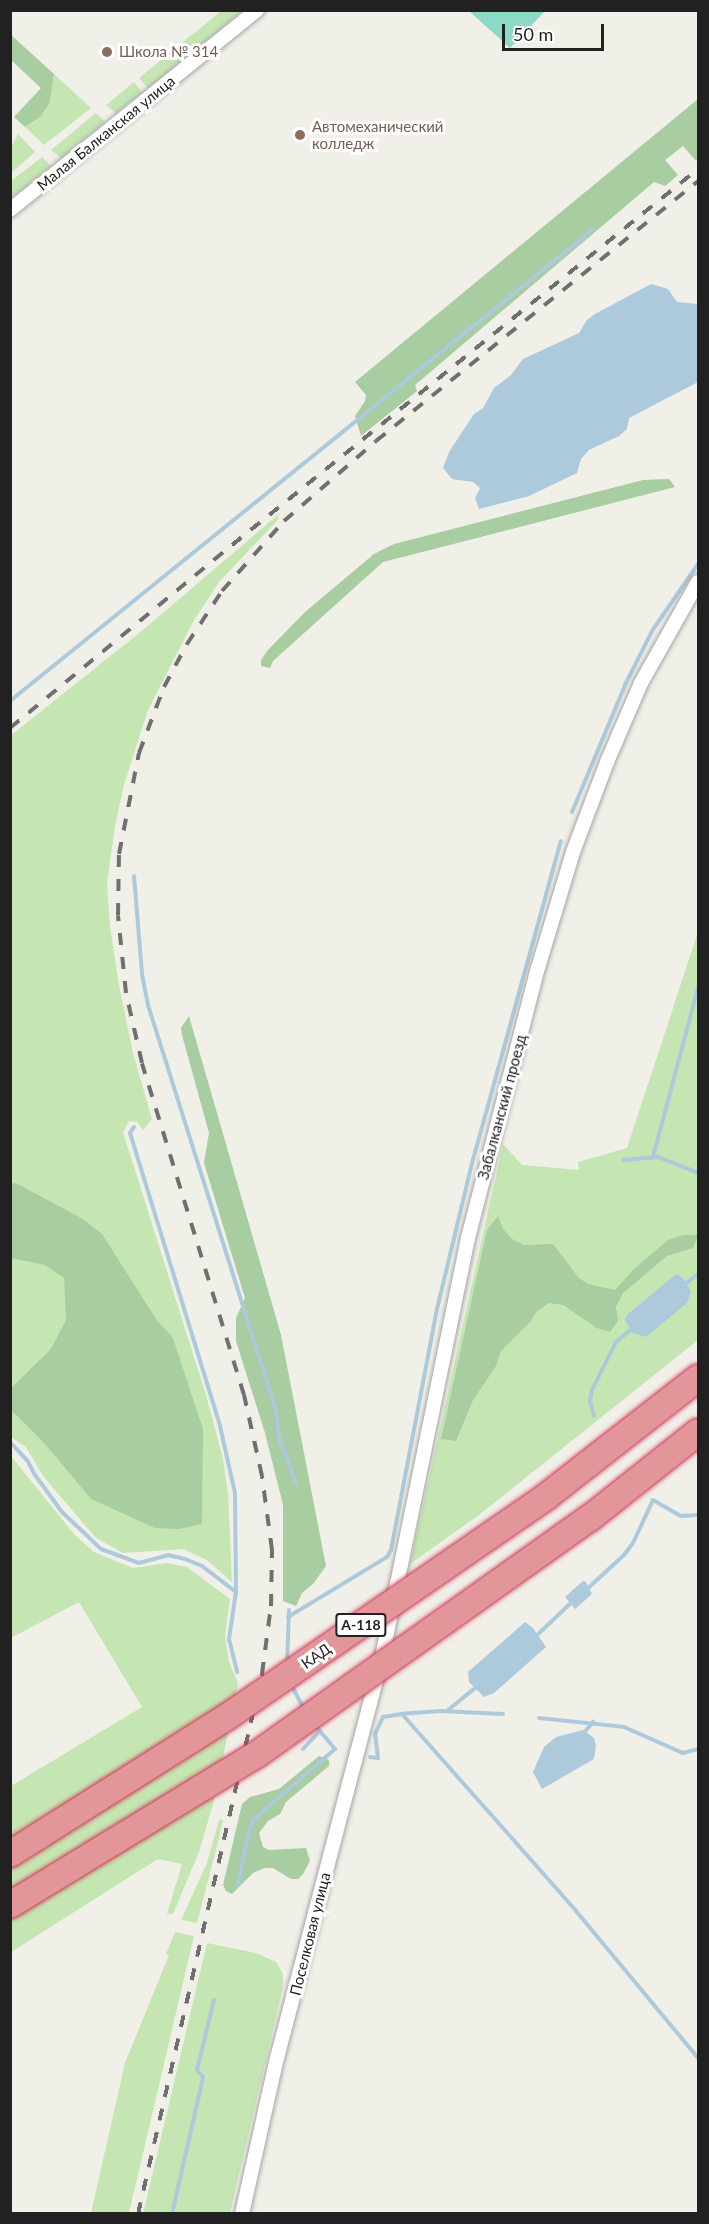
<!DOCTYPE html>
<html>
<head>
<meta charset="utf-8">
<style>
	body { margin:0 }
	#map { position:relative; width:709px; height:2224px; overflow:hidden; background:#f0efe8; font-family:Lato,sans-serif }
	div>[style] { position:absolute }
	[style*='--x'] { left:calc(var(--x)*1px); top:calc(var(--y)*1px); width:calc(var(--w)*1px); rotate:calc(var(--a)*1deg) }
	.grass>* { inset:0; background:#c5e6b2 }
	.forest>* { inset:0; background:#a7cda0 }
	.pitch>* { inset:0; background:#8cd9c6 }
	.water>* { inset:0; background:#accadb }
	.stream>* { height:4px; margin:-2px; padding:0 2px; transform-origin:2px; border-radius:2px; background:#accadb }
	.roads { filter:drop-shadow(0 0 2px #a5a5a5) drop-shadow(0 0 2px #a5a5a5) }
	.minor>* { height:14px; margin:-7px; padding:0 7px; transform-origin:7px; border-radius:7px; background:#fff }
	.rail>* { height:4px; margin-top:-2px; transform-origin:0; background:repeating-linear-gradient(90deg,#6f6f6f 0 12px,transparent 0 24px) }
	.bridges { filter:drop-shadow(0 0 2px #cf3455) drop-shadow(0 0 2px #cf3455) }
	.motorway-bridge>* { height:26px; margin:-13px; padding:0 13px; transform-origin:13px; border-radius:13px; background:#e2969a }
	.dots>* { width:16px; height:16px; translate:-50% -50%; box-sizing:border-box; border:3px solid #fff; border-radius:50% }
	span { translate:-50% -50%; white-space:nowrap; text-align:center; line-height:1.15; -webkit-text-stroke:6px #fff; paint-order:stroke }
	.shield-label span { padding:2px 4px; background:#fff; border:2px solid; border-radius:4px; -webkit-text-stroke-width:0 }
	.shield-label { font-size:14px; color:#212121; font-weight:700 }
	.education-label { font-size:15px; color:#785e54 }
	.left { translate:0 -50%; text-align:left }
	.street-label { font-size:15px; color:#212121 }
	.frame { position:absolute; inset:0; border:12px solid #212121; pointer-events:none }
	.scale { position:absolute; left:502px; top:24px; width:102px; height:27px; box-sizing:border-box; border:3px solid #212121; border-top:0; padding-left:8px; font-size:18px; line-height:21px; white-space:nowrap; color:#212121; -webkit-text-stroke:4px #fff; paint-order:stroke }
</style>
</head>
<body>
<div id="map">
	<div class="grass">
		<i style="clip-path:polygon(221px 11px,242px 11px,148px 88px,139px 78px)"></i>
		<i style="clip-path:polygon(54px 74px,91px 108px,44px 145px,25px 127px,40px 116px,50px 102px)"></i>
		<i style="clip-path:polygon(134px 82px,142px 92px,116px 113px,106px 105px)"></i>
		<i style="clip-path:polygon(96px 113px,105px 122px,61px 158px,51px 150px)"></i>
		<i style="clip-path:polygon(18px 134px,35px 152px,11px 173px,11px 148px)"></i>
		<i style="clip-path:polygon(42px 157px,51px 166px,11px 198px,11px 181px)"></i>
		<i style="clip-path:polygon(279px 514px,277px 521px,219px 582px,194px 620px,148px 710px,124px 785px,115px 826px,107px 884px,110px 927px,119px 985px,133px 1053px,152px 1119px,143px 1130px,137px 1122px,129px 1121px,123px 1132px,206px 1395px,223px 1459px,228px 1494px,232px 1582px,207px 1560px,183px 1549px,123px 1553px,96px 1538px,43px 1476px,26px 1447px,11px 1437px,10px 736px,143px 630px)"></i>
		<i style="clip-path:polygon(698px 932px,698px 1340px,479px 1515px,410px 1564px,503px 1144px,522px 1165px,579px 1170px,578px 1162px,627px 1148px)"></i>
		<i style="clip-path:polygon(11px 1456px,74px 1534px,94px 1552px,133px 1568px,167px 1563px,187px 1567px,230px 1599px,225px 1637px,229px 1662px,238px 1683px,215px 1797px,199px 1852px,173px 1914px,167px 1914px,182px 1864px,158px 1859px,11px 1952px,11px 1786px,142px 1707px,79px 1602px,11px 1638px)"></i>
		<i style="clip-path:polygon(219px 1820px,223px 1820px,219px 1838px,197px 1923px,181px 1920px,207px 1863px)"></i>
		<i style="clip-path:polygon(175px 1932px,194px 1936px,129px 2213px,91px 2213px,125px 2063px,169px 1955px,166px 1954px)"></i>
		<i style="clip-path:polygon(207px 1943px,256px 1953px,276px 1962px,283px 1974px,283px 1987px,230px 2213px,143px 2214px)"></i>
	</div>
	<div class="forest">
		<i style="clip-path:polygon(10px 34px,54px 74px,50px 102px,41px 116px,25px 127px,14px 117px,41px 88px,11px 60px)"></i>
		<i style="clip-path:polygon(698px 99px,698px 158px,696px 161px,683px 146px,665px 160px,678px 175px,665px 186px,654px 182px,415px 385px,417px 391px,361px 436px,355px 416px,365px 401px,366px 395px,355px 382px)"></i>
		<i style="clip-path:polygon(669px 479px,675px 487px,383px 562px,273px 661px,270px 668px,261px 666px,261px 660px,267px 651px,305px 612px,374px 554px,394px 544px,643px 480px)"></i>
		<i style="clip-path:polygon(189px 1016px,281px 1335px,326px 1566px,313px 1584px,302px 1593px,296px 1606px,283px 1601px,283px 1505px,265px 1433px,236px 1341px,236px 1318px,245px 1298px,204px 1163px,209px 1133px,182px 1035px,181px 1028px)"></i>
		<i style="clip-path:polygon(16px 1183px,83px 1219px,102px 1234px,156px 1319px,173px 1338px,203px 1429px,202px 1524px,179px 1529px,155px 1528px,91px 1499px,45px 1444px,11px 1410px,11px 1388px,51px 1349px,66px 1320px,64px 1278px,45px 1265px,11px 1258px,11px 1184px)"></i>
		<i style="clip-path:polygon(498px 1216px,503px 1229px,512px 1239px,524px 1245px,553px 1244px,579px 1278px,588px 1284px,615px 1290px,635px 1268px,668px 1240px,683px 1235px,698px 1235px,693px 1248px,667px 1256px,623px 1293px,616px 1307px,618px 1321px,610px 1332px,597px 1328px,563px 1305px,549px 1303px,537px 1311px,530px 1322px,501px 1351px,496px 1366px,473px 1400px,456px 1441px,441px 1439px,487px 1230px)"></i>
		<i style="clip-path:polygon(319px 1756px,329px 1760px,329px 1766px,286px 1802px,280px 1814px,268px 1821px,259px 1833px,263px 1847px,269px 1850px,306px 1848px,310px 1861px,303px 1874px,298px 1879px,291px 1879px,273px 1868px,265px 1868px,253px 1873px,232px 1894px,226px 1891px,223px 1885px,242px 1804px,250px 1797px,279px 1789px)"></i>
	</div>
	<div class="pitch">
		<i style="clip-path:polygon(469px 11px,545px 11px,510px 48px)"></i>
	</div>
	<div class="water">
		<i style="clip-path:polygon(651px 284px,668px 289px,677px 302px,698px 304px,698px 382px,629px 418px,627px 429px,619px 436px,589px 450px,581px 459px,577px 473px,529px 496px,479px 509px,475px 498px,480px 488px,473px 482px,452px 479px,443px 468px,449px 452px,474px 414px,483px 408px,494px 388px,511px 375px,523px 359px,579px 333px,587px 320px,595px 314px)"></i>
		<i style="clip-path:polygon(676px 1274px,682px 1277px,691px 1291px,687px 1303px,646px 1337px,633px 1333px,625px 1320px,627px 1315px)"></i>
		<i style="clip-path:polygon(583px 1581px,586px 1582px,592px 1594px,575px 1609px,565px 1597px)"></i>
		<i style="clip-path:polygon(525px 1622px,533px 1628px,546px 1647px,494px 1693px,484px 1697px,469px 1682px,468px 1672px)"></i>
		<i style="clip-path:polygon(583px 1730px,594px 1738px,596px 1746px,594px 1759px,542px 1789px,533px 1772px,544px 1747px,556px 1737px)"></i>
	</div>
	<div class="stream">
		<i style="--x:10;--y:701;--w:749;--a:-38.98"></i>
		<i style="--x:572;--y:812;--w:138;--a:-67.3"></i>
		<i style="--x:625;--y:685;--w:60;--a:-63.4"></i>
		<i style="--x:652;--y:631;--w:81;--a:-55.5"></i>
		<i style="--x:134;--y:876;--w:98;--a:85.3"></i>
		<i style="--x:142;--y:974;--w:32;--a:79"></i>
		<i style="--x:148;--y:1005;--w:427;--a:72.5"></i>
		<i style="--x:276;--y:1412;--w:26;--a:83"></i>
		<i style="--x:279;--y:1438;--w:48;--a:69.3"></i>
		<i style="--x:134;--y:1127;--w:7;--a:124"></i>
		<i style="--x:130;--y:1133;--w:307;--a:72.9"></i>
		<i style="--x:220;--y:1426;--w:69;--a:77.4"></i>
		<i style="--x:235;--y:1493;--w:99;--a:89.4"></i>
		<i style="--x:653;--y:1157;--w:175;--a:-75.1"></i>
		<i style="--x:623;--y:1160;--w:35;--a:-5"></i>
		<i style="--x:658;--y:1157;--w:43;--a:21.8"></i>
		<i style="--x:683;--y:1286;--w:19;--a:-39"></i>
		<i style="--x:594;--y:1416;--w:16;--a:-105"></i>
		<i style="--x:590;--y:1401;--w:11;--a:-80"></i>
		<i style="--x:592;--y:1390;--w:54;--a:-63.4"></i>
		<i style="--x:616;--y:1342;--w:23;--a:-40"></i>
		<i style="--x:10;--y:1442;--w:25;--a:47"></i>
		<i style="--x:27;--y:1460;--w:17;--a:62"></i>
		<i style="--x:35;--y:1475;--w:46;--a:53.9"></i>
		<i style="--x:62;--y:1512;--w:54;--a:43.5"></i>
		<i style="--x:101;--y:1549;--w:40;--a:20.2"></i>
		<i style="--x:139;--y:1563;--w:30;--a:-15"></i>
		<i style="--x:168;--y:1555;--w:17;--a:13"></i>
		<i style="--x:185;--y:1559;--w:18;--a:22"></i>
		<i style="--x:202;--y:1566;--w:43;--a:37.4"></i>
		<i style="--x:236;--y:1592;--w:48;--a:98.5"></i>
		<i style="--x:229;--y:1639;--w:34;--a:76"></i>
		<i style="--x:586;--y:1590;--w:52;--a:-42.6"></i>
		<i style="--x:624;--y:1555;--w:15;--a:-53"></i>
		<i style="--x:633;--y:1543;--w:47;--a:-65.1"></i>
		<i style="--x:653;--y:1500;--w:32;--a:30"></i>
		<i style="--x:681;--y:1516;--w:17;--a:-3"></i>
		<i style="--x:288;--y:1617;--w:116;--a:-31.2"></i>
		<i style="--x:387;--y:1557;--w:8;--a:-60"></i>
		<i style="--x:391;--y:1550;--w:245;--a:-79.2"></i>
		<i style="--x:437;--y:1309;--w:146;--a:-76.5"></i>
		<i style="--x:471;--y:1167;--w:338;--a:-74.6"></i>
		<i style="--x:535;--y:1637;--w:52;--a:-43.5"></i>
		<i style="--x:287;--y:1665;--w:55;--a:-87.9"></i>
		<i style="--x:291;--y:1684;--w:29;--a:63"></i>
		<i style="--x:448;--y:1710;--w:40;--a:-39"></i>
		<i style="--x:503;--y:1714;--w:62;--a:-177.2"></i>
		<i style="--x:441;--y:1711;--w:39;--a:176"></i>
		<i style="--x:402;--y:1714;--w:263;--a:48.5"></i>
		<i style="--x:576;--y:1911;--w:191;--a:50.3"></i>
		<i style="--x:539;--y:1718;--w:85;--a:6"></i>
		<i style="--x:624;--y:1727;--w:64;--a:23.8"></i>
		<i style="--x:683;--y:1753;--w:16;--a:-15"></i>
		<i style="--x:583;--y:1734;--w:16;--a:-50"></i>
		<i style="--x:303;--y:1749;--w:25;--a:-47"></i>
		<i style="--x:370;--y:1757;--w:8;--a:7"></i>
		<i style="--x:378;--y:1758;--w:24;--a:-97"></i>
		<i style="--x:375;--y:1734;--w:19;--a:-65"></i>
		<i style="--x:383;--y:1717;--w:19;--a:-9"></i>
		<i style="--x:238;--y:1885;--w:55;--a:-78.5"></i>
		<i style="--x:249;--y:1831;--w:13;--a:-67"></i>
		<i style="--x:254;--y:1819;--w:107;--a:-40.8"></i>
		<i style="--x:335;--y:1749;--w:31;--a:-130"></i>
		<i style="--x:172;--y:2214;--w:140;--a:-77.2"></i>
		<i style="--x:203;--y:2077;--w:9;--a:-131"></i>
		<i style="--x:197;--y:2070;--w:72;--a:-76.3"></i>
	</div>
	<div class="roads">
		<div class="minor">
			<i style="--x:10;--y:210;--w:318;--a:-39"></i>
			<i style="--x:242;--y:2214;--w:160;--a:-77.4"></i>
			<i style="--x:277;--y:2058;--w:415;--a:-75.3"></i>
			<i style="--x:382;--y:1657;--w:428;--a:-78.4"></i>
			<i style="--x:468;--y:1238;--w:279;--a:-75.5"></i>
			<i style="--x:538;--y:968;--w:121;--a:-73.2"></i>
			<i style="--x:573;--y:852;--w:96;--a:-69.3"></i>
			<i style="--x:607;--y:762;--w:86;--a:-66.7"></i>
			<i style="--x:641;--y:683;--w:116;--a:-60.6"></i>
		</div>
	</div>
	<div class="rail">
		<i style="--x:10;--y:728;--w:288;--a:-39.5"></i>
		<i style="--x:232;--y:545;--w:599;--a:-38.9"></i>
		<i style="--x:138;--y:2214;--w:554;--a:-77.07"></i>
		<i style="--x:262;--y:1674;--w:69;--a:-82.5"></i>
		<i style="--x:271;--y:1606;--w:56;--a:-89"></i>
		<i style="--x:272;--y:1550;--w:75;--a:-97.7"></i>
		<i style="--x:262;--y:1476;--w:83;--a:-102.5"></i>
		<i style="--x:244;--y:1395;--w:347;--a:-107.1"></i>
		<i style="--x:142;--y:1063;--w:72;--a:-102.9"></i>
		<i style="--x:126;--y:993;--w:78;--a:-95.9"></i>
		<i style="--x:118;--y:915;--w:61;--a:-89.1"></i>
		<i style="--x:119;--y:854;--w:103;--a:-78.8"></i>
		<i style="--x:139;--y:753;--w:71;--a:-69.3"></i>
		<i style="--x:164;--y:687;--w:49;--a:-61.9"></i>
		<i style="--x:187;--y:644;--w:64;--a:-56.6"></i>
		<i style="--x:222;--y:591;--w:94;--a:-48.5"></i>
		<i style="--x:284;--y:521;--w:122;--a:-41"></i>
		<i style="--x:376;--y:441;--w:414;--a:-38.9"></i>
	</div>
	<div class="bridges">
		<div class="motorway-bridge">
			<i style="--x:10;--y:1854;--w:257;--a:-32.3"></i>
			<i style="--x:227;--y:1717;--w:389;--a:-34.6"></i>
			<i style="--x:547;--y:1496;--w:192;--a:-38"></i>
			<i style="--x:10;--y:1905;--w:288;--a:-31.4"></i>
			<i style="--x:256;--y:1755;--w:410;--a:-35.4"></i>
			<i style="--x:590;--y:1518;--w:138;--a:-38.5"></i>
		</div>
	</div>
	<div class="dots">
		<i style="left:107px;top:52px;background:#8d6e63"></i>
		<i style="left:300px;top:135px;background:#8d6e63"></i>
	</div>
	<div class="shield-label">
		<span style="left:361px;top:1625px">А-118</span>
	</div>
	<div class="education-label">
		<span class="left" style="left:119px;top:52px">Школа № 314</span>
		<span class="left" style="left:312px;top:135px">Автомеханический<br>колледж</span>
	</div>
	<div class="street-label">
		<span style="left:106px;top:133px;rotate:-39deg">Малая Балканская улица</span>
		<span style="left:502px;top:1107px;rotate:-75deg">Забалканский проезд</span>
		<span style="left:316px;top:1656px;rotate:-35deg">КАД</span>
		<span style="left:310px;top:1934px;rotate:-76deg">Поселковая улица</span>
	</div>
	<div class="frame"></div>
	<div class="scale">50 m</div>
</div>
</body>
</html>
